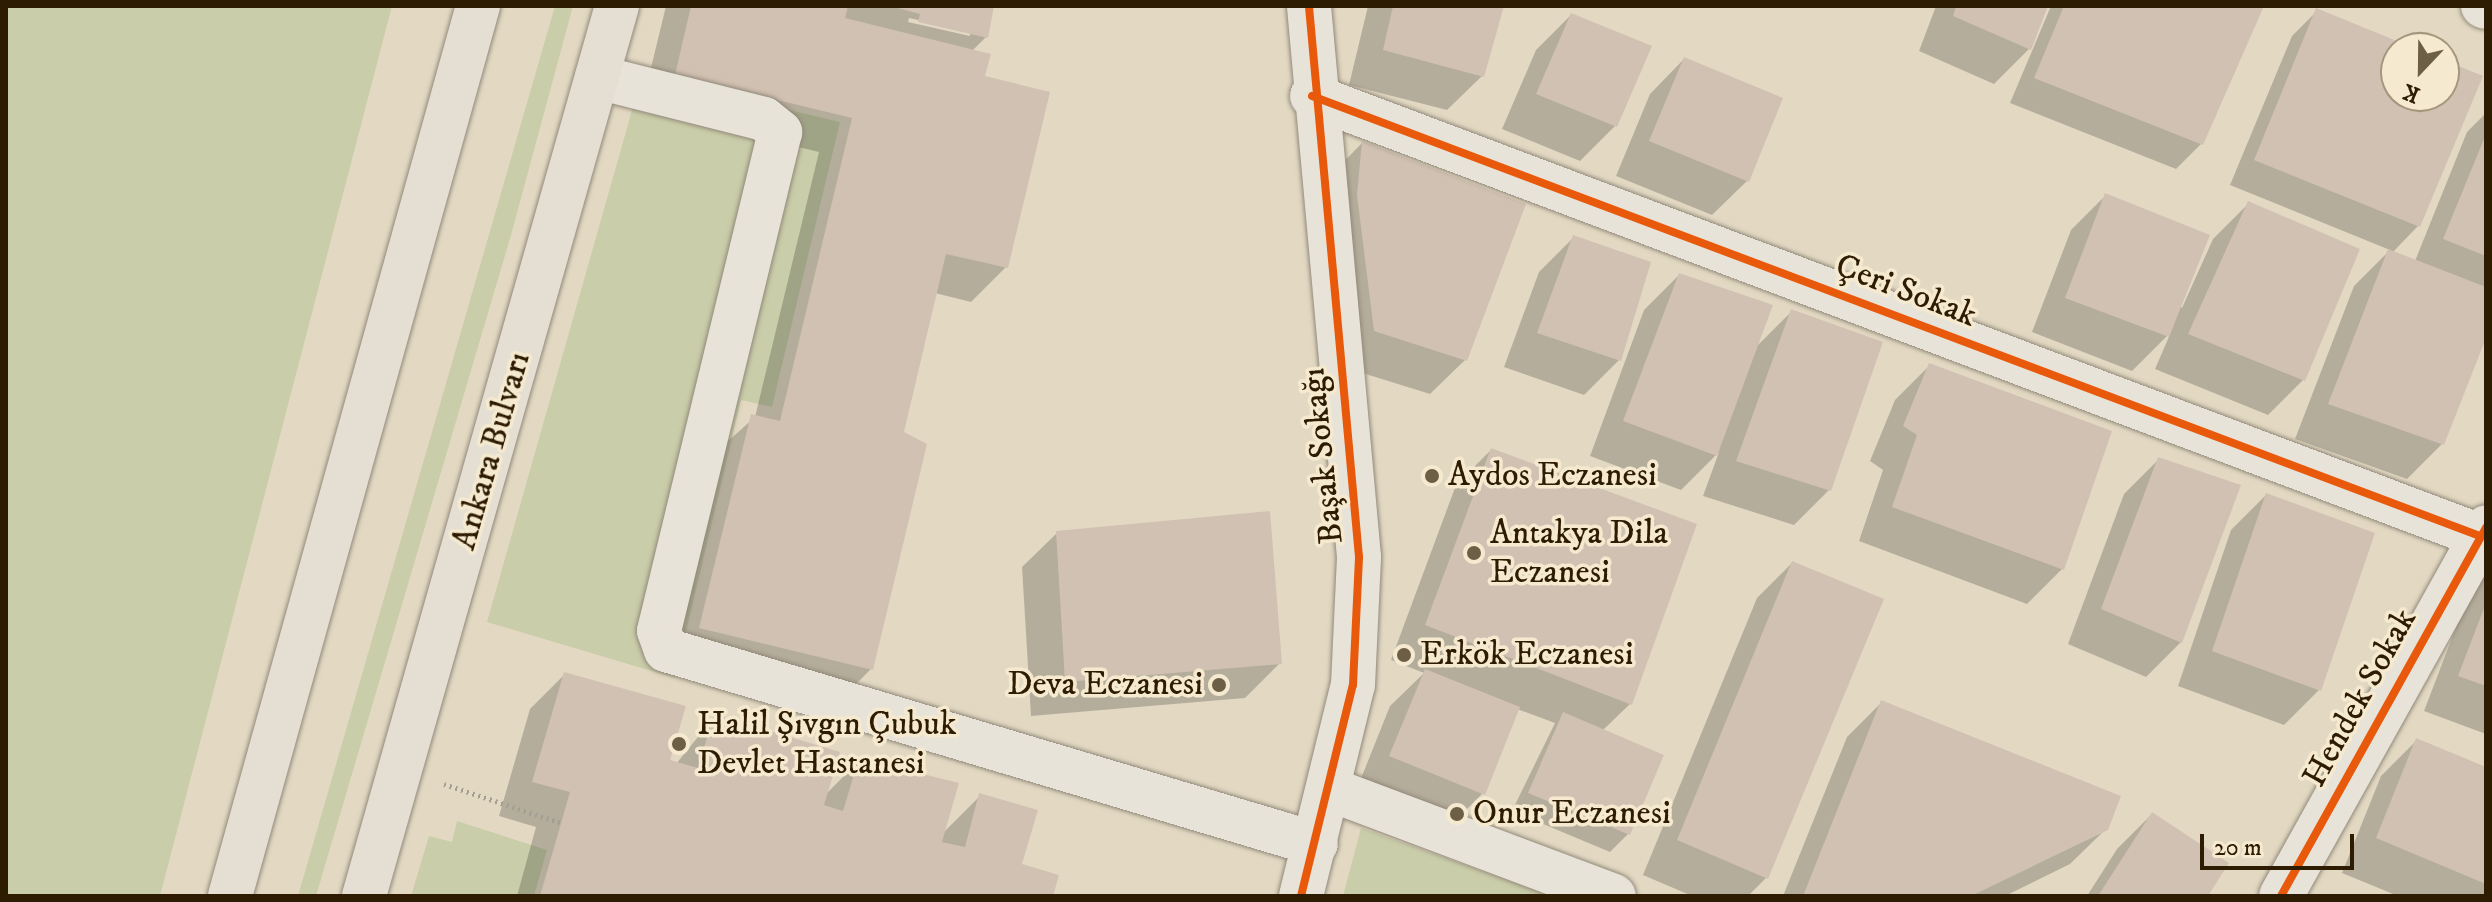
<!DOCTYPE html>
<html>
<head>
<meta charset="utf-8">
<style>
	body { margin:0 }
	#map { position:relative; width:2492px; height:902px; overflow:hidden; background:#e3d9c3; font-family:"IM FELL DW Pica",serif }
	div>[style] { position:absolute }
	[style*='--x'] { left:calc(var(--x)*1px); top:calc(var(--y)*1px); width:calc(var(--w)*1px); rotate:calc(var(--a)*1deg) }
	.green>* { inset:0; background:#c9cda9 }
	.shadow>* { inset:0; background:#0003 }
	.building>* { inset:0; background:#d1c1b2 }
	.path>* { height:5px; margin-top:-2.5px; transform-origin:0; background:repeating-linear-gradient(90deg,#a39e93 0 2px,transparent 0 6px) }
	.roads { filter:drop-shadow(0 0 2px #92897a) drop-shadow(0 0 2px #92897a) }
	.minor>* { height:44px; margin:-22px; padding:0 22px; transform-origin:22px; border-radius:22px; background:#e8e3d8 }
	.major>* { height:44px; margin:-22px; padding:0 22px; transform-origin:22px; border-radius:22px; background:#e4dfd2 }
	.cycleway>* { height:8px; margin:-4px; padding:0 4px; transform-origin:4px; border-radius:4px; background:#e8590c }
	.dots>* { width:22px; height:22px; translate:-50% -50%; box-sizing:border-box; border:4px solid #f5ead0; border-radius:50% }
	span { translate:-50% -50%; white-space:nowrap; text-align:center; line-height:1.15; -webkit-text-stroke:7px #f5ead0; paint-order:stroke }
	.street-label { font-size:34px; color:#2d1b02 }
	.poi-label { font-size:34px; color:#2d1b02 }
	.left { translate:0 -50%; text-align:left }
	.right { translate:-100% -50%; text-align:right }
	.frame { position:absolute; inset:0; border:8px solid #2d1b02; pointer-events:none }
	.north { position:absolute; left:2380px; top:32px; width:80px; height:80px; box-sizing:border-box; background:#f5ead0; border:2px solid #a5977e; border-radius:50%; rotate:202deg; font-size:22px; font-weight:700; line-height:32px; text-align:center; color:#2d1b02 }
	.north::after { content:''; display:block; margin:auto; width:28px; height:36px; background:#6d5e46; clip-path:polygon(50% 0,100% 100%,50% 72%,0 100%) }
	.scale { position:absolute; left:2200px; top:834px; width:154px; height:36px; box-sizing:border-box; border:4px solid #2d1b02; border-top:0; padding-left:10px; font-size:24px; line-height:28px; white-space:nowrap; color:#2d1b02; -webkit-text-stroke:6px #f5ead0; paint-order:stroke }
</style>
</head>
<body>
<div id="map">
	<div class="green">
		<i style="clip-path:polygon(6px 6px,392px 6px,160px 896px,6px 896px)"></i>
		<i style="clip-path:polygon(555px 6px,573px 6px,511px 235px,316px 896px,298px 896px)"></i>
		<i style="clip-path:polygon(642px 75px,840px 122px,772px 407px,741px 400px,675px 678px,487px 622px)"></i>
		<i style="clip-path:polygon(457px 821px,547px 850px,534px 896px,411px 896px,429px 836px,452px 842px)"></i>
		<i style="clip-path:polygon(1361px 828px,1541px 892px,1540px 896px,1343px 896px)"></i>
	</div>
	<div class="shadow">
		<i style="clip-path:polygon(evenodd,666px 6px,992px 6px,986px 37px,972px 51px,983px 78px,1006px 267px,971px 302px,935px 293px,901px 433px,871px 669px,836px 704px,666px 662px,717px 451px,755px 417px,819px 152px,641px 109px,666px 6px,909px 18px,970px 32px,970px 36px,908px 22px,909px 18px)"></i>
		<i style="clip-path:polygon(1368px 6px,1502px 6px,1482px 76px,1447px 110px,1349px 85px)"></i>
		<i style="clip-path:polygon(1936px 6px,2046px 6px,2029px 49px,1994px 84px,1919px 51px)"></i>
		<i style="clip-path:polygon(2051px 6px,2262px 6px,2201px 144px,2176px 169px,2010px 103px)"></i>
		<i style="clip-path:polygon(2317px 11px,2409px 48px,2396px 48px,2396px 96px,2444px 96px,2444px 62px,2481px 77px,2418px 226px,2392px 253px,2415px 261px,2467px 132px,2486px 113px,2486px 332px,2442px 444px,2407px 479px,2295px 439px,2354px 286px,2390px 250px,2230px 185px,2292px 36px)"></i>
		<i style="clip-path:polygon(1571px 15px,1650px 47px,1615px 126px,1580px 161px,1502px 129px,1536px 50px)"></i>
		<i style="clip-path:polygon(1684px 59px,1747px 181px,1712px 215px,1616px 176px,1650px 94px)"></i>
		<i style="clip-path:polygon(1362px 143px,1465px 360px,1430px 394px,1340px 366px,1328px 178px)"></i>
		<i style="clip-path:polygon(2106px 195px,2182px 308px,2213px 239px,2248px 204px,2358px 250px,2303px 380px,2268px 415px,2155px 369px,2171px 332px,2132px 371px,2032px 332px,2071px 230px)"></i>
		<i style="clip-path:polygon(1573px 238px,1619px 360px,1584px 395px,1504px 367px,1539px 272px)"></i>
		<i style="clip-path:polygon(1679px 275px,1755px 348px,1792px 311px,1829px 490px,1794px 525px,1703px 496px,1719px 452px,1681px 490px,1590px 456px,1644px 310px)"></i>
		<i style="clip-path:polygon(1930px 365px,2062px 569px,2027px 604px,1859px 541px,1883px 470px,1870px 461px,1895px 400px)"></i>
		<i style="clip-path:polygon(1491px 450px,1630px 704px,1602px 731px,1661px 756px,1628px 834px,1610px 852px,1512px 811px,1555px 723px,1517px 709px,1483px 793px,1448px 828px,1356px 791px,1390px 706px,1424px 673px,1391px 660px,1456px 485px)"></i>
		<i style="clip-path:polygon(2159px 459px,2181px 642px,2146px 677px,2068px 644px,2124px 494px)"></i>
		<i style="clip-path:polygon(2266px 495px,2319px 690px,2284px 725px,2178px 686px,2231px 530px)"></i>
		<i style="clip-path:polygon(1057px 533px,1280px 663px,1245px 698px,1031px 716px,1022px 567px)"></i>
		<i style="clip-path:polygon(2486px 549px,2486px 734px,2424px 711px)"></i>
		<i style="clip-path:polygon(1792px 563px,1766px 878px,1748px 896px,1692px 896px,1643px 875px,1757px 598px)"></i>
		<i style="clip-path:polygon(565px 674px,676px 764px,715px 716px,825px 795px,860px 760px,943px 833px,980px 796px,1020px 866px,1052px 896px,517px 896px,536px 827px,499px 816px,530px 709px)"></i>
		<i style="clip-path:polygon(1882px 702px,2106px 829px,2070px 864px,2005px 896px,1783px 896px,1847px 737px)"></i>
		<i style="clip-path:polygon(2416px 741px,2486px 769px,2486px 896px,2398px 896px,2342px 873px,2381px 776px)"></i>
		<i style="clip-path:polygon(2152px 814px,2206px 896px,2087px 896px,2117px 849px)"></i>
	</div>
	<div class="building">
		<i style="clip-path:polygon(691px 6px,848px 6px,845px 18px,991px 54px,985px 76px,1050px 92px,1008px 268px,946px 254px,904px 432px,927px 444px,873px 670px,699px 628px,751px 414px,780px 421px,852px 118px,675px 75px)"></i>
		<i style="clip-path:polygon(890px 6px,994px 6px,988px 38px,918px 22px,920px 14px)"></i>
		<i style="clip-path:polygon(1393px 6px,1504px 6px,1484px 77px,1383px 50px)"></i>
		<i style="clip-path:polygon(1956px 6px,2048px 6px,2031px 50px,1953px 16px)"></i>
		<i style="clip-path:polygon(2064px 6px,2264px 6px,2203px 145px,2034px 78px)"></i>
		<i style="clip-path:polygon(2316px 8px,2414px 48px,2396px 48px,2396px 96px,2444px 96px,2444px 60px,2483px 76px,2420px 227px,2254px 160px)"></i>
		<i style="clip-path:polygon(1571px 13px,1652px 46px,1617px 127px,1536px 94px)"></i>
		<i style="clip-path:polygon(1684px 57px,1783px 98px,1749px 182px,1649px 141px)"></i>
		<i style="clip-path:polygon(2486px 134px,2486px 256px,2443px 239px)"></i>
		<i style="clip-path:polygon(1362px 141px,1526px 204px,1467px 361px,1374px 331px,1357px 195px)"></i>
		<i style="clip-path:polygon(2105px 193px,2210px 235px,2169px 337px,2065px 298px)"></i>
		<i style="clip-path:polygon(2248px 201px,2360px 249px,2305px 381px,2188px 334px)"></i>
		<i style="clip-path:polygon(1573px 235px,1651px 262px,1621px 361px,1537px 333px)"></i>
		<i style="clip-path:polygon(2388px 249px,2486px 287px,2486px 338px,2444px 445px,2328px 404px)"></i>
		<i style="clip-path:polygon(1679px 273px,1773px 305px,1717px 456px,1623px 421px)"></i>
		<i style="clip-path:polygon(1791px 309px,1883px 342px,1831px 491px,1736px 461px)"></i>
		<i style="clip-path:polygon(1929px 363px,2112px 431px,2064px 570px,1892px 507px,1917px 435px,1903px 426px)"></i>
		<i style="clip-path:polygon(1491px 448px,1697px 524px,1632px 705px,1425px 625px)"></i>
		<i style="clip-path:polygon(2158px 457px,2241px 485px,2182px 643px,2101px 609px)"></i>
		<i style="clip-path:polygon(2266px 493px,2375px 533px,2321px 691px,2212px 651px)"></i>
		<i style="clip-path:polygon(1270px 511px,1282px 664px,1065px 682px,1056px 531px)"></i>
		<i style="clip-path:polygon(1792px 561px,1884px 599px,1768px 879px,1677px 840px)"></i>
		<i style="clip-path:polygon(2486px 603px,2486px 686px,2458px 676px)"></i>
		<i style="clip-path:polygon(1425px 669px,1520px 707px,1485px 795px,1389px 756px)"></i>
		<i style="clip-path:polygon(564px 672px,686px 706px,670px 760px,698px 768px,714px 714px,840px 752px,824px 805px,843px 811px,859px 758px,959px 783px,942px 842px,965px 847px,979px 793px,1038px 810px,1022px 864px,1059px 875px,1053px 896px,540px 896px,570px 792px,532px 782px)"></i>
		<i style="clip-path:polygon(1881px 700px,2121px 796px,2108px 830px,1971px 896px,1803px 896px)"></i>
		<i style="clip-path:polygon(1563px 712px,1664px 755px,1630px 835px,1528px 793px)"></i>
		<i style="clip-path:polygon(2416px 738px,2486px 767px,2486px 884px,2376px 838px)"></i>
		<i style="clip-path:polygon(2152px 812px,2229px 863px,2208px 896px,2098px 896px)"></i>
	</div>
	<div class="path">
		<i style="--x:444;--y:784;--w:123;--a:18.4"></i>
	</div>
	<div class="roads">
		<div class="minor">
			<i style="--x:2483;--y:6;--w:3;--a:18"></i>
			<i style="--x:597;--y:77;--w:172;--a:14.1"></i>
			<i style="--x:764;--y:119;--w:21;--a:39"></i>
			<i style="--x:780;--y:132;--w:513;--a:103.63"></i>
			<i style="--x:659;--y:631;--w:20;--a:70"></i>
			<i style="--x:666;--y:650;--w:678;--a:16.62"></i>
			<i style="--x:1312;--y:96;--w:1248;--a:20.64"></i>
			<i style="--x:1332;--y:790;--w:301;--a:20.6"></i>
			<i style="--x:1301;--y:896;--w:217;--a:-76.2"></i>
			<i style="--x:1353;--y:685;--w:128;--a:-87.3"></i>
			<i style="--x:1359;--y:557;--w:553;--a:-95.19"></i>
			<i style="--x:2281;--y:896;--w:422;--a:-60.9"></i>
		</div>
		<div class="major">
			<i style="--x:230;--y:896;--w:924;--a:-74.43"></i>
			<i style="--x:364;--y:896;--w:925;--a:-74.13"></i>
		</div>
	</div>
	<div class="cycleway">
		<i style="--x:1312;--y:96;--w:1248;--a:20.64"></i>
		<i style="--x:1301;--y:896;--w:217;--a:-76.2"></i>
		<i style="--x:1353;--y:685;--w:128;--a:-87.3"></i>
		<i style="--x:1359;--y:557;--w:553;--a:-95.19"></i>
		<i style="--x:2281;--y:896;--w:422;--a:-60.9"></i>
	</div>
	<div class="dots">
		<i style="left:1432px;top:476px;background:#6d5e46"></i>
		<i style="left:1474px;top:553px;background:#6d5e46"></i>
		<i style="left:1404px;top:655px;background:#6d5e46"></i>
		<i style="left:1219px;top:685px;background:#6d5e46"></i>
		<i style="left:679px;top:744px;background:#6d5e46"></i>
		<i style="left:1457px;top:814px;background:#6d5e46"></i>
	</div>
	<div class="street-label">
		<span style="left:1906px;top:291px;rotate:21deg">Çeri Sokak</span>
		<span style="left:492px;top:451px;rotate:-74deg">Ankara Bulvarı</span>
		<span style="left:1323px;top:456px;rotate:-96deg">Başak Sokağı</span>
		<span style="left:2360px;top:698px;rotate:-61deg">Hendek Sokak</span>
	</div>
	<div class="poi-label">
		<span class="left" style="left:1448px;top:476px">Aydos Eczanesi</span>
		<span class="left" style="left:1490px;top:553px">Antakya Dila<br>Eczanesi</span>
		<span class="left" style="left:1420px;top:655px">Erkök Eczanesi</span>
		<span class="right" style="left:1203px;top:685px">Deva Eczanesi</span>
		<span class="left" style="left:697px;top:744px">Halil Şıvgın Çubuk<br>Devlet Hastanesi</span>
		<span class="left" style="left:1473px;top:814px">Onur Eczanesi</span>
	</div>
	<div class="frame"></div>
	<div class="north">K</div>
	<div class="scale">20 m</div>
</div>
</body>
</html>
